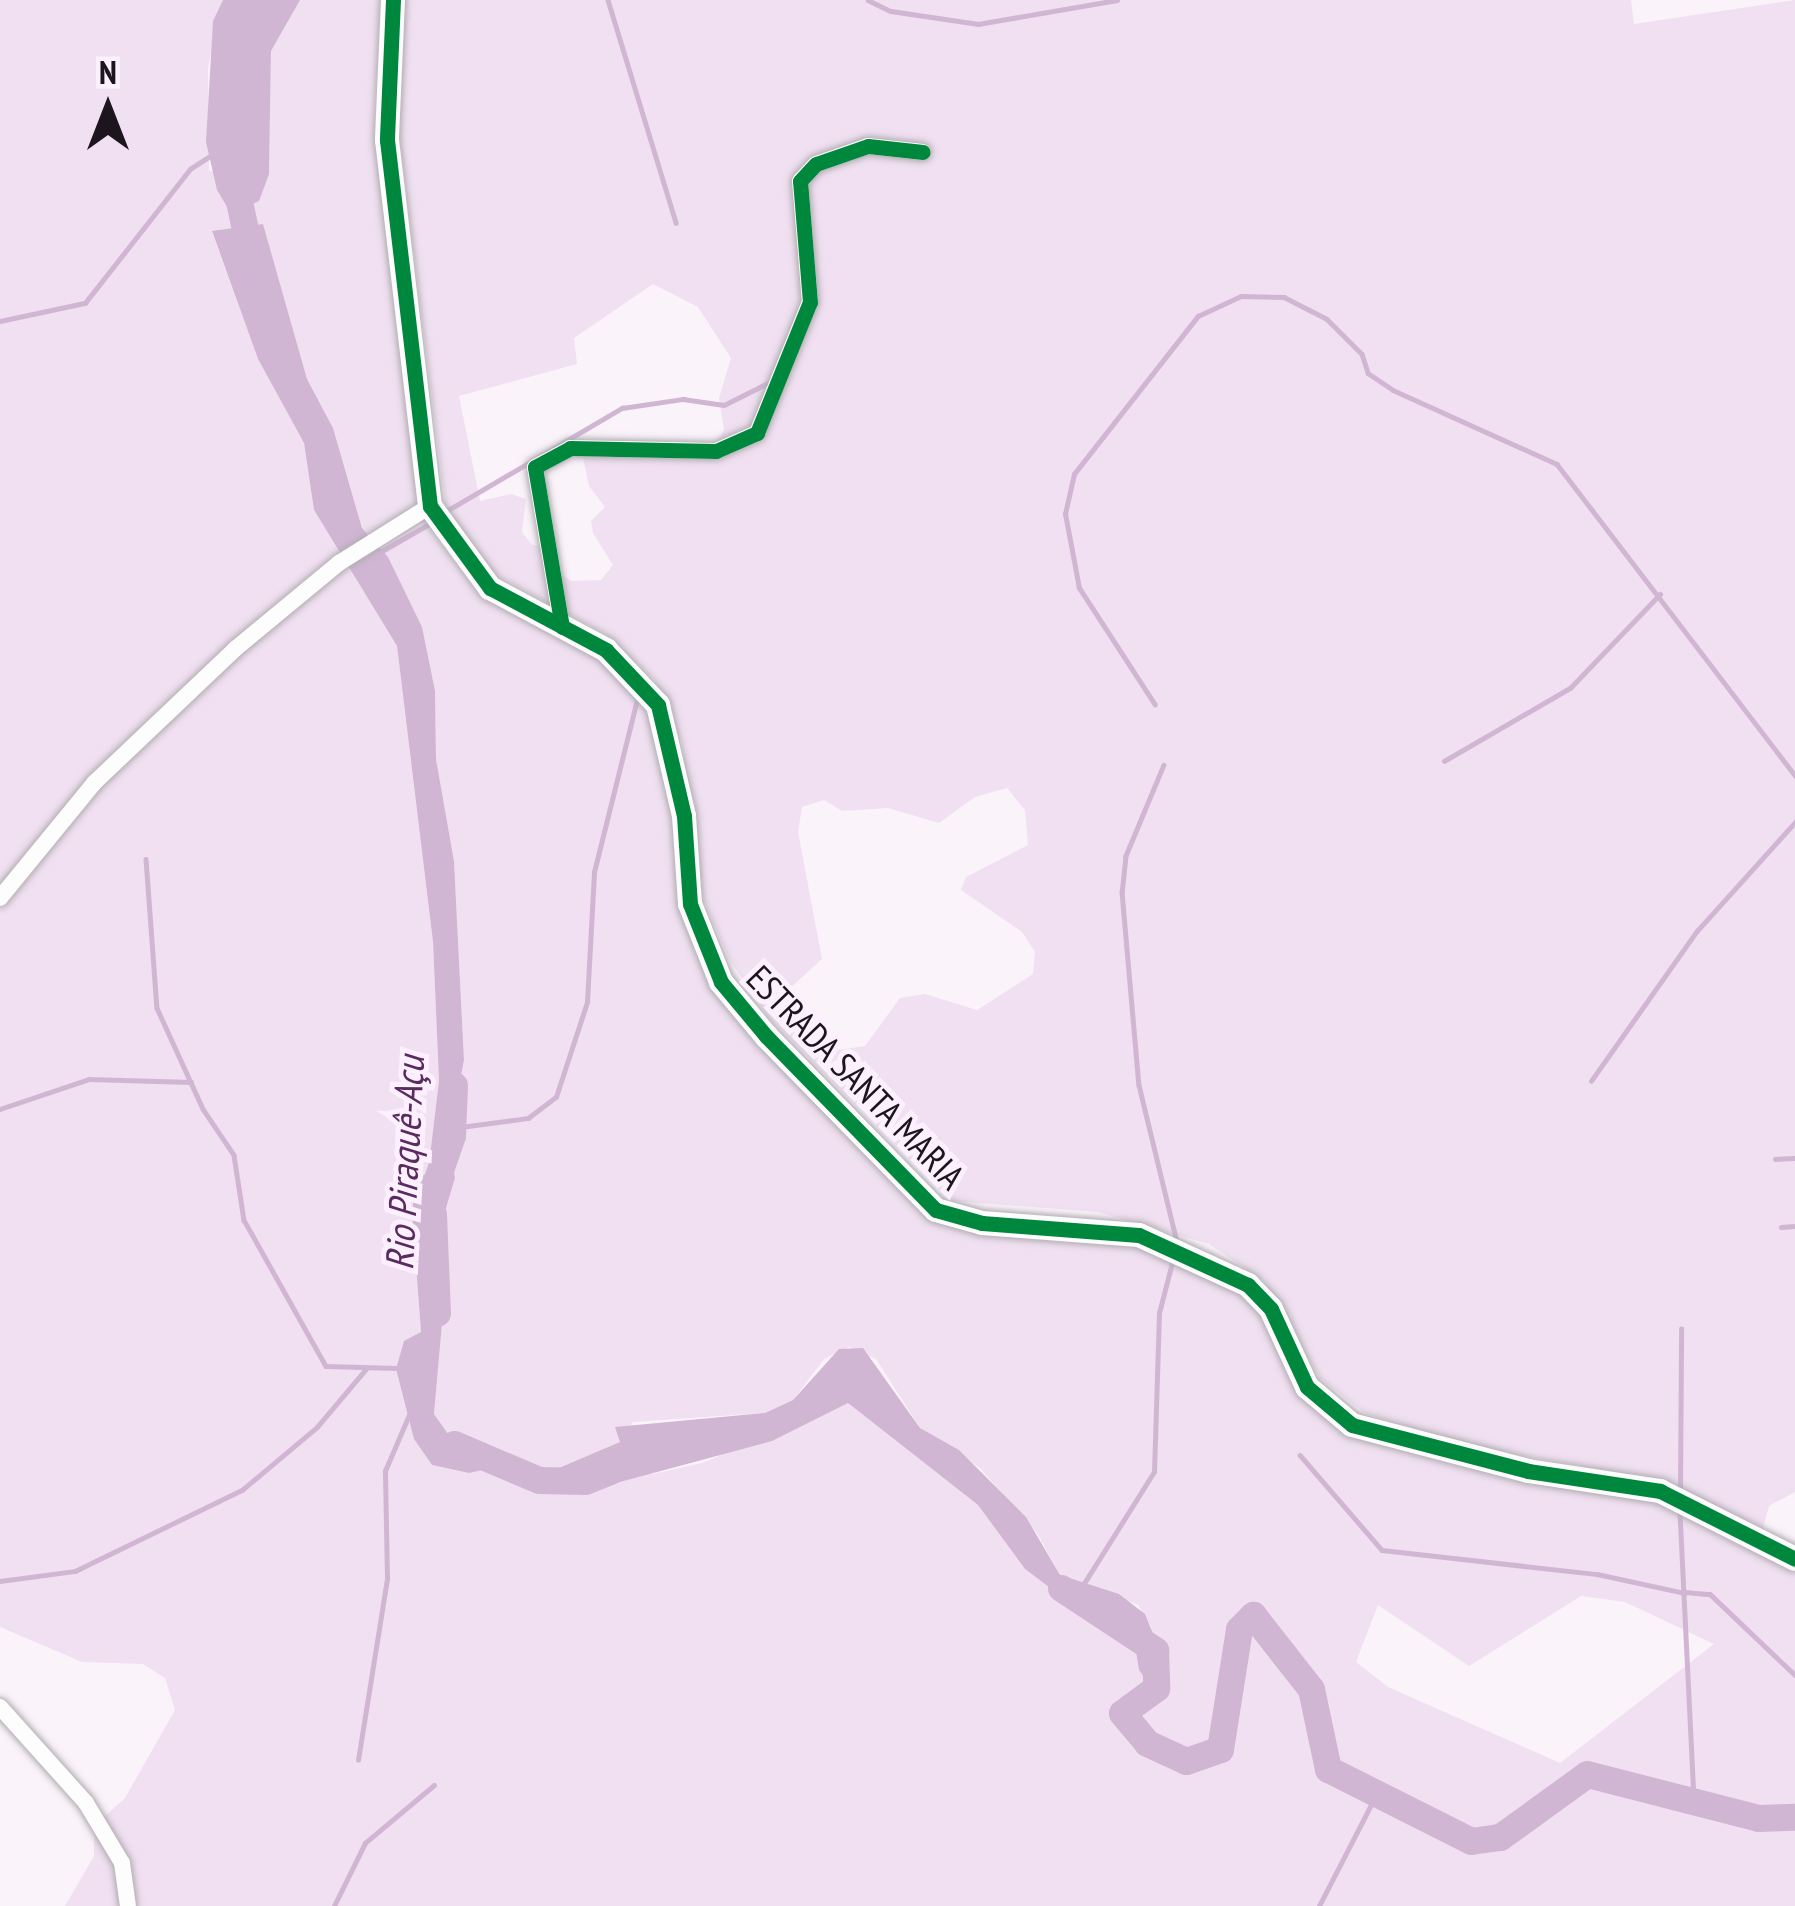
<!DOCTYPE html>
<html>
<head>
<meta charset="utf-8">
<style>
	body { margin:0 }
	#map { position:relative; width:1795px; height:1906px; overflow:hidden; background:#faf4fa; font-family:"PT Sans Narrow",sans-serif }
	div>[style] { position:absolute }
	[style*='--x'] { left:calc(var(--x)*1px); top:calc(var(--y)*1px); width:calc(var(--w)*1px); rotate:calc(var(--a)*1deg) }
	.green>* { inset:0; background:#f0e0f1 }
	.water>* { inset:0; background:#d1b6d4 }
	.stream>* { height:4.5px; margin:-2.25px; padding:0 2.25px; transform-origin:2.25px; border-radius:2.25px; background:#d1b6d4 }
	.river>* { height:27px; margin:-13.5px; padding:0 13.5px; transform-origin:13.5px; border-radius:13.5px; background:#d1b6d4 }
	.roads { filter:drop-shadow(0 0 3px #b2acb2) drop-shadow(0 0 3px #b2acb2) }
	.street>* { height:16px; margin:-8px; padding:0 8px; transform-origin:8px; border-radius:8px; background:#fefdfe }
	.secondary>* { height:24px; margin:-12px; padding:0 12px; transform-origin:12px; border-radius:12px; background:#fefdfe }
	.cycleway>* { height:15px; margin:-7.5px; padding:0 7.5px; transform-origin:7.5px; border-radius:7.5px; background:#00873e }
	span { translate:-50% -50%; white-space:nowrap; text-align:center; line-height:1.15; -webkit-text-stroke:10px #fdf0fe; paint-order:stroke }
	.street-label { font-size:36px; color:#1d151e }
	.water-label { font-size:39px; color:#592b5e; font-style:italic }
	.north { position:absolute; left:48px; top:48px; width:120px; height:120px; -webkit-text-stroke:9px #fdf0fe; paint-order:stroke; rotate:0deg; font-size:33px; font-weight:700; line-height:48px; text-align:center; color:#1d151e }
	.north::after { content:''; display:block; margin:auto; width:42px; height:54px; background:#1d151e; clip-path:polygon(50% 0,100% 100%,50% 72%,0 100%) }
</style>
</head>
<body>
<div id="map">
	<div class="green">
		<i style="clip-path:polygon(evenodd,0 0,223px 0,208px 67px,209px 171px,269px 174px,271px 51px,289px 13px,300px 0,382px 0,374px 111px,425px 523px,474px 588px,590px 651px,644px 703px,660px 746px,689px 927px,917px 1203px,1118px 1239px,1248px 1296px,1368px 1439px,1460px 1467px,1652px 1500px,1795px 1568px,1795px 1906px,65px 1906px,94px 1856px,94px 1826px,125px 1798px,175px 1710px,165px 1678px,143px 1664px,82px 1662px,0 1627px,0 0,263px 225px,307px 379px,333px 428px,362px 528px,388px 557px,435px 691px,436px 759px,454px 861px,464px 1060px,449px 1138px,455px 1178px,434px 1248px,433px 1275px,445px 1290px,434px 1414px,469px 1473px,432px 1465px,414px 1438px,396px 1369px,421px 1333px,412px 1212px,416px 1181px,428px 1173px,439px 1081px,433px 942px,397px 646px,314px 510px,304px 443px,258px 359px,212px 232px,263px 225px,0 0,849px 1347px,876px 1359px,920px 1428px,980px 1468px,1037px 1533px,1060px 1575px,1138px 1605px,1151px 1627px,1151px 1686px,1139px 1670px,1132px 1627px,1070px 1603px,1025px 1569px,978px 1505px,848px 1403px,702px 1463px,653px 1474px,556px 1469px,623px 1441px,633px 1422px,765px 1413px,793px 1400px,824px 1359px,849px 1347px,0 0,1581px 1596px,1625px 1602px,1714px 1644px,1560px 1763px,1388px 1687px,1356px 1662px,1378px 1605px,1469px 1666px,1581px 1596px)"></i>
		<i style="clip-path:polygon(evenodd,405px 0,1631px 0,1634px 24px,1795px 0,1795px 1492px,1769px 1506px,1762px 1532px,1665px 1481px,1465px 1445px,1363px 1412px,1320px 1378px,1264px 1281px,1209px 1244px,1098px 1212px,952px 1201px,769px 1018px,729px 959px,700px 890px,682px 742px,655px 680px,606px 634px,489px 571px,447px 517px,398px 125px,405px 0,653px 284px,698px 307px,731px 358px,719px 398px,724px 430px,717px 442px,580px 444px,589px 486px,605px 507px,591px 521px,593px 533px,613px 565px,601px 580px,572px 581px,555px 572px,547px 546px,532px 545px,522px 532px,526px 499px,511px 494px,480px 501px,459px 396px,577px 364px,574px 338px,653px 284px,405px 0,1007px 788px,1025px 810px,1028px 845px,966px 877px,961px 890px,1022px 932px,1035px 952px,1033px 974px,977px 1010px,925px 994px,900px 998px,865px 1046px,838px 1050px,782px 1012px,777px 989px,788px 990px,822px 959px,798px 832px,802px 807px,824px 800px,842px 811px,888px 808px,939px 823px,975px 797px,1007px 788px)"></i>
	</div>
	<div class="water">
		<i style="clip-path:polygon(223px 0,300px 0,271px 51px,269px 174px,259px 201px,240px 210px,229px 210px,217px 190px,206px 142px,213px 21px)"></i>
		<i style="clip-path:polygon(263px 224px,307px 379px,333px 428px,362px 528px,388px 557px,422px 627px,435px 691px,436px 759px,454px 861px,464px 1060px,449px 1138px,455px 1178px,434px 1248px,433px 1275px,445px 1290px,434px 1414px,448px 1434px,486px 1447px,491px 1468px,469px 1473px,432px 1465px,414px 1439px,396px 1369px,404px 1341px,421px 1332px,412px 1212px,416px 1181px,428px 1172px,439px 1081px,433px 942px,397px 646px,314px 510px,304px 443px,258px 359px,212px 231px)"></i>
		<i style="clip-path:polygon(863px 1348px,920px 1428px,959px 1450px,1026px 1517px,1060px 1575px,1119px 1594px,1145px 1614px,1162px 1656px,1151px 1687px,1139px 1670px,1132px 1627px,1070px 1603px,1025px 1569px,978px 1505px,848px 1403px,772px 1441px,605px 1486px,582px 1486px,554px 1470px,620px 1442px,615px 1427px,765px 1413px,793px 1400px,839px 1349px)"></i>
	</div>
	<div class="stream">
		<i style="--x:608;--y:0;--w:233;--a:73"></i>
		<i style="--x:868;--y:0;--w:25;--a:26"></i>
		<i style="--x:891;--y:11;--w:88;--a:8.5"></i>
		<i style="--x:978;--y:24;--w:141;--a:-9.8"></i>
		<i style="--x:0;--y:321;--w:87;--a:-12"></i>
		<i style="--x:85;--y:303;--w:170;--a:-51.9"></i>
		<i style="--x:190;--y:169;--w:24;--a:-33"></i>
		<i style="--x:443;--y:513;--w:208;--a:-30.4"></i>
		<i style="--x:622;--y:408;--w:62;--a:-8.4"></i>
		<i style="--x:683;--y:399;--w:41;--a:8.3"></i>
		<i style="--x:724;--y:405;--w:56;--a:-26.6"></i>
		<i style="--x:382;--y:551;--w:54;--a:-29.9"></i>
		<i style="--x:1155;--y:705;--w:140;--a:-123"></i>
		<i style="--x:1079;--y:588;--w:75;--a:-100.7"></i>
		<i style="--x:1065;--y:514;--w:41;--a:-77.3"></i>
		<i style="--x:1074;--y:474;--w:201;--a:-51.9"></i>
		<i style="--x:1198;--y:316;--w:47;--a:-24.9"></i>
		<i style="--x:1241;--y:296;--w:43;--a:1.3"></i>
		<i style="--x:1284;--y:297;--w:48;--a:27.1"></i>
		<i style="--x:1327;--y:319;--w:49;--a:45"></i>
		<i style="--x:1362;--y:354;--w:20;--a:72"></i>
		<i style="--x:1368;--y:373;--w:30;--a:34"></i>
		<i style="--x:1393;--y:390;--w:180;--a:24.3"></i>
		<i style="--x:1557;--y:464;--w:392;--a:52.6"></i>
		<i style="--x:1444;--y:761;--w:146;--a:-30.1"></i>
		<i style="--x:1570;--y:688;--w:130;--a:-46.2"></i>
		<i style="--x:1164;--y:765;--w:99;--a:112.7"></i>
		<i style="--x:1126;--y:856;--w:36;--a:96"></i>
		<i style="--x:1122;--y:892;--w:194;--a:85"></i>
		<i style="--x:1139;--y:1085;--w:162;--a:76.4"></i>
		<i style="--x:146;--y:859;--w:149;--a:85.8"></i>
		<i style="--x:157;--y:1008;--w:111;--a:65.5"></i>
		<i style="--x:203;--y:1109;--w:55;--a:56"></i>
		<i style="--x:234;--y:1155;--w:66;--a:81.3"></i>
		<i style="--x:244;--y:1220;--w:167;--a:60.7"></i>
		<i style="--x:326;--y:1366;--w:71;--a:1.6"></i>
		<i style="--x:1591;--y:1081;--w:184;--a:-54.8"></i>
		<i style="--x:1697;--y:931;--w:147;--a:-48"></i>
		<i style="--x:0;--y:1109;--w:94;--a:-18.6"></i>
		<i style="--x:89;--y:1079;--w:102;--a:1.7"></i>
		<i style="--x:453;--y:1128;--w:76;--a:-7.6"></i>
		<i style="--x:528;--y:1118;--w:35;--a:-37"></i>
		<i style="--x:556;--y:1097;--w:100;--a:-71.9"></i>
		<i style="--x:587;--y:1002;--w:130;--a:-86.9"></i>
		<i style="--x:594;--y:872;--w:181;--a:-76"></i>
		<i style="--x:1775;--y:1159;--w:20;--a:-3"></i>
		<i style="--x:1781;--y:1227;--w:14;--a:-4"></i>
		<i style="--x:1300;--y:1455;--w:125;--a:49.2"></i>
		<i style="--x:1382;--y:1550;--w:216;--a:6.4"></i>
		<i style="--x:1597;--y:1574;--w:90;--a:12.2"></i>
		<i style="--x:1680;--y:1490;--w:161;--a:-89.6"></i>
		<i style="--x:1680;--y:1513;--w:288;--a:87.2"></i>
		<i style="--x:0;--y:1581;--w:76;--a:-7.6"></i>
		<i style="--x:75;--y:1571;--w:186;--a:-25.9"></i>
		<i style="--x:242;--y:1490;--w:98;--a:-40"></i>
		<i style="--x:317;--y:1427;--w:76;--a:-49.8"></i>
		<i style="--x:1083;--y:1585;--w:133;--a:-57.9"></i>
		<i style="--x:1154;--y:1472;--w:159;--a:-88.2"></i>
		<i style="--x:1159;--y:1313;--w:56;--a:-75.5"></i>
		<i style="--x:1685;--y:1592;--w:25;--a:5"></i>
		<i style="--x:1710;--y:1594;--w:117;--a:43.6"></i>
		<i style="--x:358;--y:1760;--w:184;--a:-80.9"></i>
		<i style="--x:387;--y:1578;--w:107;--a:-91.1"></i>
		<i style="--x:385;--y:1471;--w:69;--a:-66.8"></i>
		<i style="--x:334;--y:1906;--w:70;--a:-63.8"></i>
		<i style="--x:365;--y:1843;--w:90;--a:-40"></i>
		<i style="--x:1319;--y:1906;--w:127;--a:-62.8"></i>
	</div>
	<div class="river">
		<i style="--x:234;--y:177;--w:88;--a:78.2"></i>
		<i style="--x:438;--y:1176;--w:43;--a:-71.1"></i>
		<i style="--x:452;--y:1135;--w:50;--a:-87.7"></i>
		<i style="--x:433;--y:1214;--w:99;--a:87.7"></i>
		<i style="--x:454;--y:1444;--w:92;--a:23"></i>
		<i style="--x:539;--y:1480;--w:46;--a:1.2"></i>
		<i style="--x:585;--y:1481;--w:27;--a:-22"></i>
		<i style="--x:1061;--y:1588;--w:113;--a:33.4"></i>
		<i style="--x:1155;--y:1650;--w:38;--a:88"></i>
		<i style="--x:1156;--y:1688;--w:42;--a:143.7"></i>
		<i style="--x:1122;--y:1713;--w:39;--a:50"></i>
		<i style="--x:1147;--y:1743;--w:43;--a:24.8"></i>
		<i style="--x:1186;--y:1761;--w:36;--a:-19"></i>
		<i style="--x:1220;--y:1749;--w:121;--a:-81"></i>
		<i style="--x:1239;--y:1629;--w:20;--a:-45"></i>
		<i style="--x:1253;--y:1615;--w:94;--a:51.9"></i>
		<i style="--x:1311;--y:1689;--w:82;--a:78"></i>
		<i style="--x:1328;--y:1769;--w:160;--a:26.7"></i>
		<i style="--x:1471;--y:1841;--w:29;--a:-8"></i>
		<i style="--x:1500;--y:1837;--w:107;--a:-35.9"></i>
		<i style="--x:1587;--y:1774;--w:177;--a:14.4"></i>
		<i style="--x:1758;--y:1818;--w:37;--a:-2"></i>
	</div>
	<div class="roads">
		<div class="street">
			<i style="--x:562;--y:627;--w:162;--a:-99.6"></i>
			<i style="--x:535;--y:467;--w:40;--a:-28"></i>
			<i style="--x:570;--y:448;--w:146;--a:1.2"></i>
			<i style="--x:716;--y:451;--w:45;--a:-23.7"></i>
			<i style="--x:757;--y:433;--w:141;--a:-68"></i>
			<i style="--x:810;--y:302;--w:121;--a:-94.7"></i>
			<i style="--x:800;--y:181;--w:23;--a:-47"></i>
			<i style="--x:816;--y:164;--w:55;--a:-19.1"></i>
			<i style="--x:868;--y:146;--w:55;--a:6.2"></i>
			<i style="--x:0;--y:898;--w:149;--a:-50.7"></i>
			<i style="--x:94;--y:783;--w:195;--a:-43.5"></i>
			<i style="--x:235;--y:649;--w:135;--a:-39.6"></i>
			<i style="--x:339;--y:563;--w:107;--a:-32.1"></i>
			<i style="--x:0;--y:1707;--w:129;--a:48.1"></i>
			<i style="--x:86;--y:1803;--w:70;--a:59"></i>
			<i style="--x:122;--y:1863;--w:43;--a:82.1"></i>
		</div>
		<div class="secondary">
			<i style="--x:393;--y:0;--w:140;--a:92.5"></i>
			<i style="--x:387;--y:140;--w:369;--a:83.3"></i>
			<i style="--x:430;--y:506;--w:102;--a:53.8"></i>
			<i style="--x:490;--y:588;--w:132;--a:28.1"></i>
			<i style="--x:606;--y:650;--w:76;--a:46.6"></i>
			<i style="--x:658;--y:705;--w:114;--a:76.8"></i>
			<i style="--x:684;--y:816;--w:88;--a:86.1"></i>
			<i style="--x:690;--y:904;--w:84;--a:68.3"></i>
			<i style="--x:721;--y:982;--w:70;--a:50.2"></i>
			<i style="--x:766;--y:1036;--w:243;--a:45.7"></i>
			<i style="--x:936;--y:1210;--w:48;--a:15.8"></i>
			<i style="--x:982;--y:1223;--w:157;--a:4.4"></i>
			<i style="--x:1139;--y:1235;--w:120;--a:24.6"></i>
			<i style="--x:1248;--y:1285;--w:33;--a:46"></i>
			<i style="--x:1271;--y:1309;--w:86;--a:65.2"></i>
			<i style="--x:1307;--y:1387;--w:59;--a:40.2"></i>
			<i style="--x:1352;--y:1425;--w:182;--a:14.6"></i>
			<i style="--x:1528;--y:1471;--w:134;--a:8.6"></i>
			<i style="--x:1660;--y:1491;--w:151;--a:26.7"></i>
		</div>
	</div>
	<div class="cycleway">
		<i style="--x:393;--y:0;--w:140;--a:92.5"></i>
		<i style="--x:387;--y:140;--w:369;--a:83.3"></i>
		<i style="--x:430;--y:506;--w:102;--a:53.8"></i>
		<i style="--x:490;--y:588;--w:132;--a:28.1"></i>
		<i style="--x:606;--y:650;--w:76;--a:46.6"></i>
		<i style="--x:658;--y:705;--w:114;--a:76.8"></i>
		<i style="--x:684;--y:816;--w:88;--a:86.1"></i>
		<i style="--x:690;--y:904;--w:84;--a:68.3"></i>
		<i style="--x:721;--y:982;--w:70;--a:50.2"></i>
		<i style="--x:766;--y:1036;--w:243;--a:45.7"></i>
		<i style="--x:936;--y:1210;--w:48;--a:15.8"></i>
		<i style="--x:982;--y:1223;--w:157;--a:4.4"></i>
		<i style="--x:1139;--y:1235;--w:120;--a:24.6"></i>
		<i style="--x:1248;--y:1285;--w:33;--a:46"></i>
		<i style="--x:1271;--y:1309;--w:86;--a:65.2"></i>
		<i style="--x:1307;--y:1387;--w:59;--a:40.2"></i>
		<i style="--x:1352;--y:1425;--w:182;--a:14.6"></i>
		<i style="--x:1528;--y:1471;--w:134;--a:8.6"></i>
		<i style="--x:1660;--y:1491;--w:151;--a:26.7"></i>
		<i style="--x:562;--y:627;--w:162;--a:-99.6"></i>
		<i style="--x:535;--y:467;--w:40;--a:-28"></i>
		<i style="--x:570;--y:448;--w:146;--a:1.2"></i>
		<i style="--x:716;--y:451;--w:45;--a:-23.7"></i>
		<i style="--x:757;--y:433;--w:141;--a:-68"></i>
		<i style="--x:810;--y:302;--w:121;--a:-94.7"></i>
		<i style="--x:800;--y:181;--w:23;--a:-47"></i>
		<i style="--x:816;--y:164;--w:55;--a:-19.1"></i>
		<i style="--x:868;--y:146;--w:55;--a:6.2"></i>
	</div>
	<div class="street-label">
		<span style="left:856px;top:1077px;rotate:46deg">ESTRADA SANTA MARIA</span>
	</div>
	<div class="water-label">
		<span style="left:405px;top:1163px;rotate:-87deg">Rio Piraquê-Açu</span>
	</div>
	<div class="north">N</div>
</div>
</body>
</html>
